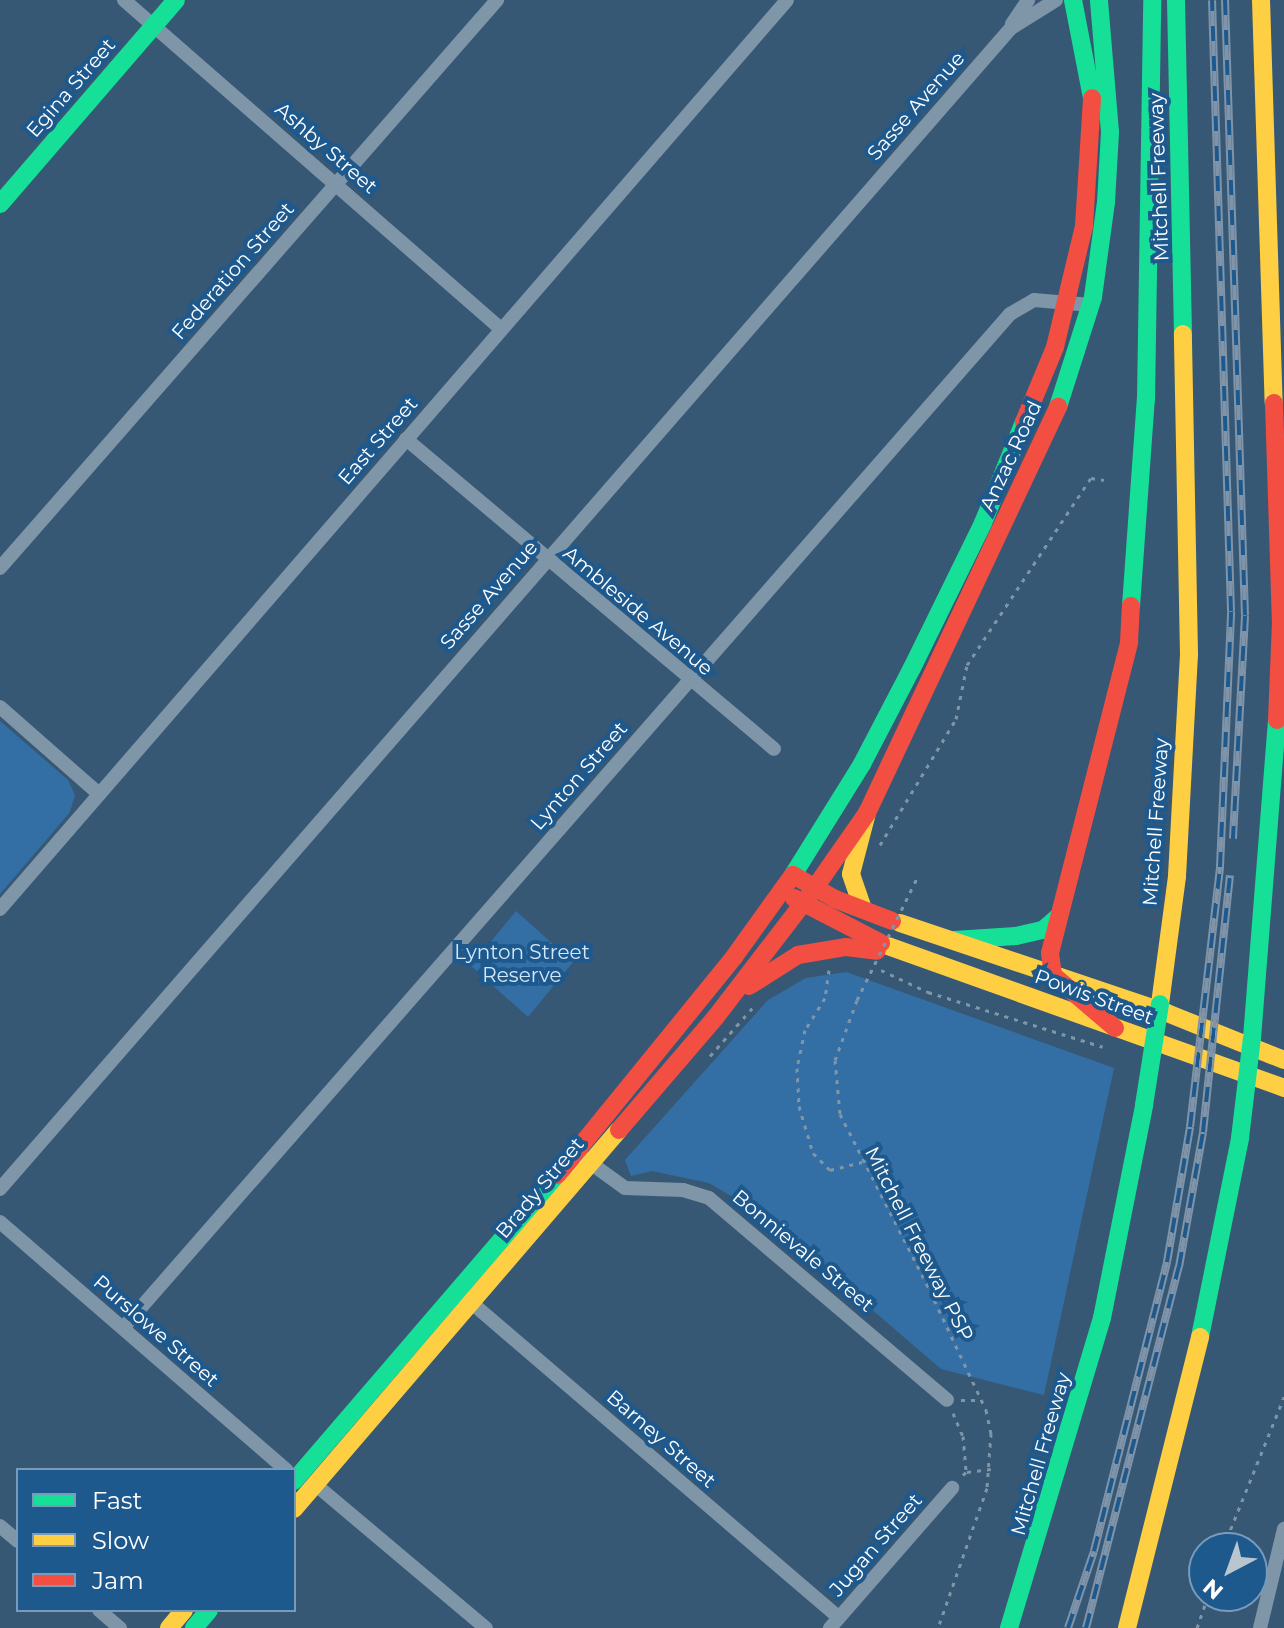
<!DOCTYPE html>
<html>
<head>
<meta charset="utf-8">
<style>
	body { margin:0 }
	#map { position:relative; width:1284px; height:1628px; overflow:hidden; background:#375875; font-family:Montserrat,sans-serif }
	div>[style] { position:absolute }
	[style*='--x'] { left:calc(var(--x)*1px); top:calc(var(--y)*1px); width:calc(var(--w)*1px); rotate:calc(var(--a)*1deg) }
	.green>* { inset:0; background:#336fa5 }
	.path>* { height:3px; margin-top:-1.5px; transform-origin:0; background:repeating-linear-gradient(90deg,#7f95a8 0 4px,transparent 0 10px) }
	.street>* { height:14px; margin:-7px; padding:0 7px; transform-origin:7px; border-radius:7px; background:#7f95a8 }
	.fast>* { height:18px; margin:-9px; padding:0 9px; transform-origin:9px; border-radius:9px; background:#16e098 }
	.slow>* { height:18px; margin:-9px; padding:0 9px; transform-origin:9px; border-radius:9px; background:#ffcf43 }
	.jam>* { height:18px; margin:-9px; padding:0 9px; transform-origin:9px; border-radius:9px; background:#f24e42 }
	.rail>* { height:8px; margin-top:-4px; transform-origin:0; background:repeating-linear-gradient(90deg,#1e598e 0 15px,#7f94a8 0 30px); box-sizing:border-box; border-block:2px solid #7f94a8 }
	.path-bridge>* { height:3px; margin-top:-1.5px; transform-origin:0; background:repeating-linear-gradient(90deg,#7f95a8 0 4px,transparent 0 10px) }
	.fast-bridge>* { height:18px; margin:-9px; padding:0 9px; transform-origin:9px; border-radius:9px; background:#16e098 }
	span { translate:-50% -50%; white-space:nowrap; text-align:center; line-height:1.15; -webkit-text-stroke:8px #1e598e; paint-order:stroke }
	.street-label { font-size:20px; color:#fff }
	.park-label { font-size:20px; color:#d2e7f9 }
	.legend { position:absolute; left:16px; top:1468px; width:280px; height:144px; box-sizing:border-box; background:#1e598e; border:2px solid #789bbb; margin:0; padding:10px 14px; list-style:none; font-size:24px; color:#fff }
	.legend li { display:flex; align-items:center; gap:16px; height:40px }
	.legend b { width:40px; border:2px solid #789bbb }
	.north { position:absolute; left:1188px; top:1532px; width:80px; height:80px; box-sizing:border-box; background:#1e598e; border:2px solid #789bbb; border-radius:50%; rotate:221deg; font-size:22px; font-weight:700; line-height:32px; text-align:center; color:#fff }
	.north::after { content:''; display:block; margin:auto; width:28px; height:36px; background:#b9c5cf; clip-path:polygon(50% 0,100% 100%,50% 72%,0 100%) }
</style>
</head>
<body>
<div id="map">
	<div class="green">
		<i style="clip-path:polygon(0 721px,68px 780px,75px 795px,70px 812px,0 894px)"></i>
		<i style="clip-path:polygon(516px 911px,573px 962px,528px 1017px,471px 966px)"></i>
		<i style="clip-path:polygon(846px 972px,1114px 1068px,1044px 1395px,941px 1369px,761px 1214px,709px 1183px,652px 1171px,631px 1176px,625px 1160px,768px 1000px,806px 978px)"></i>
	</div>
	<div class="path">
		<i style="--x:880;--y:845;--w:147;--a:-58.9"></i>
		<i style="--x:956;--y:719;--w:55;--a:-78.5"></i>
		<i style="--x:967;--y:665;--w:224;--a:-56.5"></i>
		<i style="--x:1091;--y:478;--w:13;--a:9"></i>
		<i style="--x:829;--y:970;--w:28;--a:98"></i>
		<i style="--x:825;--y:998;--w:38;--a:122"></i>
		<i style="--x:805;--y:1030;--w:39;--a:102"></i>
		<i style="--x:797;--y:1068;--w:38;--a:87"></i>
		<i style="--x:799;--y:1106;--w:49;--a:73.4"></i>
		<i style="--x:813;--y:1153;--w:24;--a:45"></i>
		<i style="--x:830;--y:1170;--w:33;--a:-14"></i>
		<i style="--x:881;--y:970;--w:52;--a:25.1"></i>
		<i style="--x:928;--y:992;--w:183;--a:17.4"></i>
		<i style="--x:857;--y:1000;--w:64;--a:110.1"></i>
		<i style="--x:835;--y:1060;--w:54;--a:84.7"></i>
		<i style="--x:840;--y:1114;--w:199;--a:63"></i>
		<i style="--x:930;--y:1291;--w:132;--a:64.8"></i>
		<i style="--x:986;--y:1410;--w:24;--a:78"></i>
		<i style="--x:991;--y:1433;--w:55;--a:94.2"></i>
		<i style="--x:987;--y:1488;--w:148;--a:109.3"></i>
		<i style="--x:710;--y:1056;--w:68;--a:-48.6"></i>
		<i style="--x:961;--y:1400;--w:20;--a:0"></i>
		<i style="--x:953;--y:1413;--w:25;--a:67"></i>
		<i style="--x:963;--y:1436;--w:36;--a:85"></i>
		<i style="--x:966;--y:1472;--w:7;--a:135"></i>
		<i style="--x:967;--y:1472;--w:24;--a:-7"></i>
		<i style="--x:1223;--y:1548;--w:163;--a:-68"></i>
		<i style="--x:1197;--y:1628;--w:34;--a:-71"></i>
	</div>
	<div class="street">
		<i style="--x:124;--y:0;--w:500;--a:41.11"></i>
		<i style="--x:1012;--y:24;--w:29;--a:-56"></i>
		<i style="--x:406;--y:439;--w:481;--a:40.1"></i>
		<i style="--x:0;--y:568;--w:755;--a:-48.81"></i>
		<i style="--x:0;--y:707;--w:132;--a:41.3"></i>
		<i style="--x:0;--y:909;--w:1202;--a:-49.11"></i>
		<i style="--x:585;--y:1159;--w:49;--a:35.9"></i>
		<i style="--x:625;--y:1188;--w:58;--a:2"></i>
		<i style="--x:683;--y:1190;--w:27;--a:17"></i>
		<i style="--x:709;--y:1198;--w:312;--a:40.3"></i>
		<i style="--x:0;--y:1189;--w:1539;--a:-48.95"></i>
		<i style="--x:1011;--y:28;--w:53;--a:-31.9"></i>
		<i style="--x:0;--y:1222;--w:379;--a:40.9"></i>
		<i style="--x:466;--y:1298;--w:491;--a:40.6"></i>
		<i style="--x:123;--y:1328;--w:1347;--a:-48.82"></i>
		<i style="--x:1010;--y:314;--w:28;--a:-30"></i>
		<i style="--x:1034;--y:300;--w:57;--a:5"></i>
		<i style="--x:316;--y:1485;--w:222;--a:40.1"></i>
		<i style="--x:0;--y:1526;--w:23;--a:40"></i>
		<i style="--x:99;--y:1610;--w:28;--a:41"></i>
		<i style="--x:830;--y:1628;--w:186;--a:-48.9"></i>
		<i style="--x:1260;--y:1628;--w:102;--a:-76.4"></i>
	</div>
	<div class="fast">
		<i style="--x:1073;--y:0;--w:100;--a:79"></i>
		<i style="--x:1176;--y:0;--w:334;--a:88.8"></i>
		<i style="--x:0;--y:204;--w:269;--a:-49.2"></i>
		<i style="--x:1058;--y:407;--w:115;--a:-72.3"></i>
		<i style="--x:1093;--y:297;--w:96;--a:-82.2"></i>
		<i style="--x:1106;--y:202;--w:70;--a:-86.7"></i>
		<i style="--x:1110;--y:132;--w:132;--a:-94.8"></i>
		<i style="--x:1131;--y:606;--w:208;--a:-85.9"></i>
		<i style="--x:1146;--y:399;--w:399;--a:-89.1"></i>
		<i style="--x:793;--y:875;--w:131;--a:-58.1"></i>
		<i style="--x:862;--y:764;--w:108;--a:-62.5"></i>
		<i style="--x:912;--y:668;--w:161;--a:-63.9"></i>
		<i style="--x:983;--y:523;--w:109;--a:-67.9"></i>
		<i style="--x:954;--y:940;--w:62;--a:-3.7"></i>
		<i style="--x:1016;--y:936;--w:28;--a:-13"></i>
		<i style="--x:1043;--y:930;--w:20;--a:-41"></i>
		<i style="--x:1252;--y:1038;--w:319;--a:-85.5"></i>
		<i style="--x:1200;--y:1337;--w:203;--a:-78.6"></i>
		<i style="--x:294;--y:1481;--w:403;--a:-49.3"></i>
		<i style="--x:194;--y:1628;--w:23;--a:-50"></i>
		<i style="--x:1009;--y:1628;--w:324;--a:-73.3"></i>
		<i style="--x:1102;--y:1318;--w:217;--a:-78.8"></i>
	</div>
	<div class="slow">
		<i style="--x:1261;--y:0;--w:403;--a:88.2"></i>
		<i style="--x:863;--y:909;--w:37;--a:-109"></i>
		<i style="--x:851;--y:874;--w:63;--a:-75.3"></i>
		<i style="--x:900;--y:923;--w:282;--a:18.6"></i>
		<i style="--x:1167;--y:1013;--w:126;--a:21.9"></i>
		<i style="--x:888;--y:946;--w:421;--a:19.7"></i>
		<i style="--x:1160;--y:1004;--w:129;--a:-82.4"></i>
		<i style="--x:1177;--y:876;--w:222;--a:-86.9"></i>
		<i style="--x:1189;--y:654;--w:320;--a:-91.1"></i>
		<i style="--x:294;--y:1509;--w:499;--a:-49.4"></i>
		<i style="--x:169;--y:1628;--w:23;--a:-50"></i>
		<i style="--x:1127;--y:1628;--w:300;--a:-75.9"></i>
	</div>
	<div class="jam">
		<i style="--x:1274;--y:403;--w:218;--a:88.2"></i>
		<i style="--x:1281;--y:621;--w:99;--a:92.3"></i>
		<i style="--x:1024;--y:422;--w:81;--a:-67.5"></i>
		<i style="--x:1055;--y:347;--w:124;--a:-76.5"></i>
		<i style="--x:1084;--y:226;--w:128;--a:-86.4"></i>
		<i style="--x:814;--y:889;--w:93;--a:-55.1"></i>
		<i style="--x:867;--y:813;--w:449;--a:-64.8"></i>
		<i style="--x:794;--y:898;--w:98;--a:27.3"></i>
		<i style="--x:749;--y:986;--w:58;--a:-32.3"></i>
		<i style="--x:798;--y:955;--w:49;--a:-9.5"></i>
		<i style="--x:846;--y:947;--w:31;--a:7"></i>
		<i style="--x:1115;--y:1028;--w:82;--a:-139.5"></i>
		<i style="--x:1053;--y:975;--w:22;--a:-98"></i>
		<i style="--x:1050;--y:953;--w:321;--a:-75.7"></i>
		<i style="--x:1129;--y:642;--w:36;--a:-87"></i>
		<i style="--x:619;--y:1130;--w:148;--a:-49.4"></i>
		<i style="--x:715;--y:1018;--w:163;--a:-52.5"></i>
		<i style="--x:557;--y:1175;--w:281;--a:-50.9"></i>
		<i style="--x:734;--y:957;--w:101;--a:-54.3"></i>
		<i style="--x:793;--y:875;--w:48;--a:29.7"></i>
		<i style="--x:835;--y:899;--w:61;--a:21.1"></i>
	</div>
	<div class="rail">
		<i style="--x:1225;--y:0;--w:616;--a:88.14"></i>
		<i style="--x:1245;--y:616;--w:223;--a:93.1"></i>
		<i style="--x:1068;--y:1628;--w:81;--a:-71.3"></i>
		<i style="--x:1094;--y:1551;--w:298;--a:-75.8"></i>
		<i style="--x:1167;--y:1262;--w:137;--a:-80.3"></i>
		<i style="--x:1190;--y:1127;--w:262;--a:-83.4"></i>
		<i style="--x:1220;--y:867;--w:256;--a:-87.5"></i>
		<i style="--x:1231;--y:611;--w:611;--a:-91.78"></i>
		<i style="--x:1086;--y:1628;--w:373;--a:-75.6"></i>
		<i style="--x:1179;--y:1267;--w:137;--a:-79.9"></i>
		<i style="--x:1203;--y:1132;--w:258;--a:-84"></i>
	</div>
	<div class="path-bridge">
		<i style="--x:857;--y:1000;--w:136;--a:-63.8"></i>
	</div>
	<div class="fast-bridge">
		<i style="--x:1144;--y:1105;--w:102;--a:-81"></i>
		<i style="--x:1240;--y:1138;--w:101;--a:-83.2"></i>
	</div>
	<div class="street-label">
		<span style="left:71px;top:88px;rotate:-49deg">Egina Street</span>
		<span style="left:916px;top:106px;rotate:-49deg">Sasse Avenue</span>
		<span style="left:326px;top:148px;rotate:41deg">Ashby Street</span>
		<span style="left:1159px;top:177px;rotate:-92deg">Mitchell Freeway</span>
		<span style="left:233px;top:271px;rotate:-49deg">Federation Street</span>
		<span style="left:378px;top:441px;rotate:-49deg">East Street</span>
		<span style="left:1011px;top:456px;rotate:-65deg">Anzac Road</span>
		<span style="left:489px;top:595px;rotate:-49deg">Sasse Avenue</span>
		<span style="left:638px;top:611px;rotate:40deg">Ambleside Avenue</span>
		<span style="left:579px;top:776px;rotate:-49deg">Lynton Street</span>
		<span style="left:1156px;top:822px;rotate:-86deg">Mitchell Freeway</span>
		<span style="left:1094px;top:997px;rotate:20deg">Powis Street</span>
		<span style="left:540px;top:1188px;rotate:-50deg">Brady Street</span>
		<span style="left:919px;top:1244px;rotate:63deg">Mitchell Freeway PSP</span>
		<span style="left:803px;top:1251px;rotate:40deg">Bonnievale Street</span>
		<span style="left:156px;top:1331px;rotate:41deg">Purslowe Street</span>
		<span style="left:661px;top:1439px;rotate:41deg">Barney Street</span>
		<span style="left:1041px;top:1454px;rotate:-74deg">Mitchell Freeway</span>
		<span style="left:876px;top:1545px;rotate:-49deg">Jugan Street</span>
	</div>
	<div class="park-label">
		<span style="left:522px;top:964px">Lynton Street<br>Reserve</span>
	</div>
	<ul class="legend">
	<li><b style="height:10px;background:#16e098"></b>Fast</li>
	<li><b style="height:10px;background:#ffcf43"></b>Slow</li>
	<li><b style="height:10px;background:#f24e42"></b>Jam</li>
	</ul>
	<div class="north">N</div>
</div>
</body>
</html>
